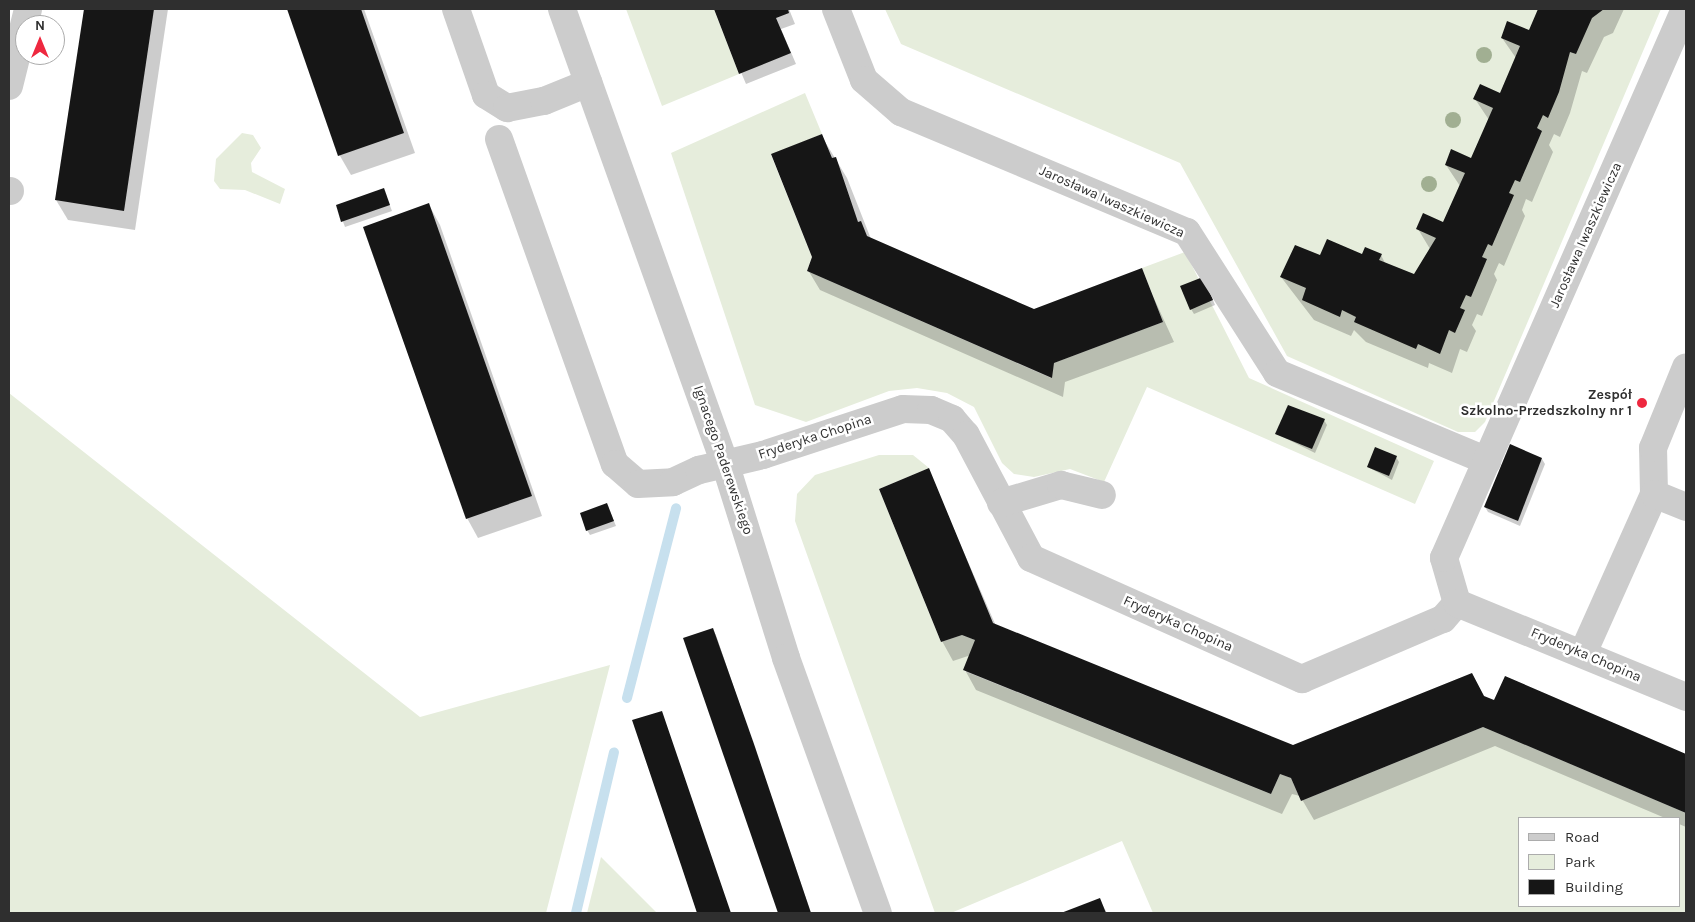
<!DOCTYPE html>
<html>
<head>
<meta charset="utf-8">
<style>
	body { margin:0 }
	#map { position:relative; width:1695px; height:922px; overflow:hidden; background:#fff; font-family:Karla,sans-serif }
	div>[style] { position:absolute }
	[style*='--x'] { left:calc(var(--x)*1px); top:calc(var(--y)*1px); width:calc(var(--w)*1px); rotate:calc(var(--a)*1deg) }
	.green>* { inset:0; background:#e6eddc }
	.shadow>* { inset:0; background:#0003 }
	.stream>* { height:10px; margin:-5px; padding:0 5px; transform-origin:5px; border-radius:5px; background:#c7e0ee }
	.building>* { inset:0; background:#161616 }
	.minor>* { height:28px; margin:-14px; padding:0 14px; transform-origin:14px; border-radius:14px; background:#ccc }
	.trees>* { width:16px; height:16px; margin:-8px; border-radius:50%; background:#a1af92 }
	.dots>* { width:14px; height:14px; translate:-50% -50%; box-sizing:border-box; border:2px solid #fff; border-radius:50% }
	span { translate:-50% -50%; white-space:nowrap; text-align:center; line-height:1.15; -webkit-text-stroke:5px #fff; paint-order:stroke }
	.street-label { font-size:14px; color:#2f2f2f }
	.poi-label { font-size:14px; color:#2f2f2f; font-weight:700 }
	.right { translate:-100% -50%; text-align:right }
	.frame { position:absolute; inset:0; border:10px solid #2f2f2f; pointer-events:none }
	.legend { position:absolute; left:1518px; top:817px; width:162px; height:90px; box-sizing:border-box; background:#fff; border:1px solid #acacac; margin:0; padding:6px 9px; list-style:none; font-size:15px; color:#2f2f2f }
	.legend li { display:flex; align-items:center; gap:10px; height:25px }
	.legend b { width:25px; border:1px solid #acacac }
	.north { position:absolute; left:15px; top:15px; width:50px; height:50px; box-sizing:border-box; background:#fff; border:1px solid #acacac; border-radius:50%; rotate:0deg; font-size:14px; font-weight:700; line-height:20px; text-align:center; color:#2f2f2f }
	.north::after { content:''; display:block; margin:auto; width:18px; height:22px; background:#ee283f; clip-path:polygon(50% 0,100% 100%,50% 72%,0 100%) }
</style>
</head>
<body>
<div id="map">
	<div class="green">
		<i style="clip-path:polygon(626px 9px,714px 9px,739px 74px,662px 106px)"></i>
		<i style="clip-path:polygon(885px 9px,1661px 9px,1485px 422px,1475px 432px,1458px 432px,1287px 356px,1180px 163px,901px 44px)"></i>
		<i style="clip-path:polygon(805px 93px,822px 134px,771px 155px,812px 257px,807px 271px,1051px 378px,1054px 363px,1163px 322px,1142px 268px,1185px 252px,1249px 378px,1434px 461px,1415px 504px,1147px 387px,1104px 482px,1070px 469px,1034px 477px,1014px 474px,1002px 463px,974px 407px,947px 393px,917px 388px,889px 391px,806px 422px,755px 405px,671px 153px)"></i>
		<i style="clip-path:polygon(242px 133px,253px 135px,261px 148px,251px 163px,252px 172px,285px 189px,280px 204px,245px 190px,220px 189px,214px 181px,216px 159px)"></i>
		<i style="clip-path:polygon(9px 393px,420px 717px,610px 665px,546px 913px,9px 913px)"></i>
		<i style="clip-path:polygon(evenodd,879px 455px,913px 455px,929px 468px,879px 489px,941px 642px,962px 635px,975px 640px,964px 671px,1271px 794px,1280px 774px,1291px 778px,1301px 801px,1483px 727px,1686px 813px,1686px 913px,1153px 913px,1122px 841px,951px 913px,935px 913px,795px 521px,797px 494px,815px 475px,879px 455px,1519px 818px,1679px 818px,1679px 906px,1519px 906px,1519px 818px)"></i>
		<i style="clip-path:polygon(601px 857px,657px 913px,587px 913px)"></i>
	</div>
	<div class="shadow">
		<i style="clip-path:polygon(85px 9px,168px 9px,135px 230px,68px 220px,56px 200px)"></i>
		<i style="clip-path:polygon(288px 9px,364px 9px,415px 153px,351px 175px,340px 156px)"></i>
		<i style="clip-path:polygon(714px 9px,789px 9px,795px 24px,781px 29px,796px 64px,746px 84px)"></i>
		<i style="clip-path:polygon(1540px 9px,1624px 9px,1613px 33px,1604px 37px,1587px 73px,1582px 71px,1570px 113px,1560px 137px,1554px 134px,1549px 145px,1553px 152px,1532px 202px,1526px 199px,1522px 210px,1525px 216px,1504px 266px,1499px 263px,1494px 274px,1497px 280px,1482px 316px,1477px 314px,1472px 325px,1476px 331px,1467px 352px,1460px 349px,1452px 373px,1429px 363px,1428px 368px,1366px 342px,1354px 330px,1351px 336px,1314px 320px,1281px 277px,1320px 257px,1381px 255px,1386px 265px,1414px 275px,1430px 249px,1418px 229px,1444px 223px,1460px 186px,1446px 165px,1472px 159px,1489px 120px,1475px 99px,1500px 94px,1516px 58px,1502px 38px,1530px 32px)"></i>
		<i style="clip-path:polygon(821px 135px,847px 178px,871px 239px,1034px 311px,1141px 270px,1174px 342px,1065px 382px,1063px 397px,820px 290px,808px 270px,814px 257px)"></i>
		<i style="clip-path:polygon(384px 190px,392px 211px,345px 227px,337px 206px)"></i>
		<i style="clip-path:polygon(429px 205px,440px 225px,542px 516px,478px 538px,467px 518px)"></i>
		<i style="clip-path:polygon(1206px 283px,1215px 305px,1194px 314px,1191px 309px)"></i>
		<i style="clip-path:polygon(1324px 420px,1327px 425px,1315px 453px,1277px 434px)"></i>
		<i style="clip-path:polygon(1396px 457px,1399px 462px,1392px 480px,1368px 467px)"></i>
		<i style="clip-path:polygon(1542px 459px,1545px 464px,1520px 526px,1488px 512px,1485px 507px)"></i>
		<i style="clip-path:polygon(928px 470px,996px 626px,1293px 746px,1472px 674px,1485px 698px,1495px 702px,1506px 678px,1686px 755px,1686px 827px,1679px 824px,1679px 818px,1665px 818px,1495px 746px,1314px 820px,1300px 796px,1292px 794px,1282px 814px,976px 690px,965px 670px,971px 655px,953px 661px,942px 641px)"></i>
		<i style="clip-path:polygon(607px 504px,616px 526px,590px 535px,587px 530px)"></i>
		<i style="clip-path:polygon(713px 630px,716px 635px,811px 913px,779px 913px,685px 639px)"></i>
		<i style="clip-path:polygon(1099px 899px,1107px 913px,1064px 913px)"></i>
	</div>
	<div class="stream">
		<i style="--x:627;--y:698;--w:196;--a:-75.5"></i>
		<i style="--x:576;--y:913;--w:165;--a:-76.7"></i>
	</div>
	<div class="building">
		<i style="clip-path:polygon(84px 9px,154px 9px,124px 211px,55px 200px)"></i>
		<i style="clip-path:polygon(287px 9px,361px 9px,404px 133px,338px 156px)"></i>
		<i style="clip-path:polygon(714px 9px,788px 9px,789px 13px,776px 18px,791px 53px,739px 74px)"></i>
		<i style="clip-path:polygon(1538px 9px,1604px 9px,1592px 18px,1576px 54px,1570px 52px,1559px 92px,1548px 118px,1543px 115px,1537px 128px,1542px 131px,1520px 182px,1515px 180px,1509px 193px,1514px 195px,1492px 246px,1488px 244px,1482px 257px,1487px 259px,1471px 297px,1466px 295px,1460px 308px,1465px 310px,1455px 333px,1449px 330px,1440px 354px,1418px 344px,1416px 349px,1354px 322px,1356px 317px,1342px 310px,1340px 317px,1302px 300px,1306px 288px,1280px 277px,1295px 245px,1320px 255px,1327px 239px,1362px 254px,1365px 247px,1382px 254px,1379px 260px,1414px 274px,1436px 238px,1416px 229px,1423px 213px,1443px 222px,1465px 173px,1445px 165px,1451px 149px,1471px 158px,1493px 108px,1473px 99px,1480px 84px,1500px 93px,1520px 46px,1501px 38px,1507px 21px,1529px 30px)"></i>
		<i style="clip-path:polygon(822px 134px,832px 158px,836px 157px,858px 222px,861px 221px,867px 236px,1034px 309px,1142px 268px,1163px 322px,1054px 363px,1052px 378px,807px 271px,812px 257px,771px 154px)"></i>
		<i style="clip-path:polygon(384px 188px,390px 205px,341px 222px,336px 205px)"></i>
		<i style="clip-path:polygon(429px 203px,532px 496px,466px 519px,363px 227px)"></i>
		<i style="clip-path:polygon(1203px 277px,1213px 300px,1190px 310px,1180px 286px)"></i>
		<i style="clip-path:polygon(1288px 405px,1325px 419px,1312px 449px,1275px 434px)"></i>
		<i style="clip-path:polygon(1510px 444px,1542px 458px,1518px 521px,1484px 507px)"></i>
		<i style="clip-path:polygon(1375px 447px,1397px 456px,1389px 476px,1367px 467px)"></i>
		<i style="clip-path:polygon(929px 468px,993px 623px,1293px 745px,1472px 673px,1484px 696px,1494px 700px,1505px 676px,1686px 754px,1686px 813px,1483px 727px,1301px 801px,1291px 778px,1280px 774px,1271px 794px,963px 670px,975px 640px,962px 635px,941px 642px,879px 489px)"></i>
		<i style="clip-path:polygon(607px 503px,614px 521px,586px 531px,580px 513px)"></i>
		<i style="clip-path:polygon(713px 628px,754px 744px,811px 913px,778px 913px,683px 638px)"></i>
		<i style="clip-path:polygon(662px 711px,706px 840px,731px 913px,697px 913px,681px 865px,632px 720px)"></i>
		<i style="clip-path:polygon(1100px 898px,1106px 913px,1061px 913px)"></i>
	</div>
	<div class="minor">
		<i style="--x:456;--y:9;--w:91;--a:70.8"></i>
		<i style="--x:486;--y:95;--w:25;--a:32"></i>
		<i style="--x:507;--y:108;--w:38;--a:-11"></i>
		<i style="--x:544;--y:101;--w:48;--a:-22.2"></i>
		<i style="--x:562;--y:9;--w:482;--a:70.3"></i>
		<i style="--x:725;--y:463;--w:204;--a:72.6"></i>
		<i style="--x:786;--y:658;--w:271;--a:70.2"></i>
		<i style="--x:836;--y:9;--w:76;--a:68.5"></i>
		<i style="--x:864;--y:80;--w:49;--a:40.9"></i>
		<i style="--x:901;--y:112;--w:310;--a:22.8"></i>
		<i style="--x:1187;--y:232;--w:167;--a:57.4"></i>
		<i style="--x:1277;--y:373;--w:228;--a:22.7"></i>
		<i style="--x:9;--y:86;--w:79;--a:-76.1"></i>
		<i style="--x:499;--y:139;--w:345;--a:70.4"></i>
		<i style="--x:615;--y:464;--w:30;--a:41"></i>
		<i style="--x:638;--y:484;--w:35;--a:-3"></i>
		<i style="--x:673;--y:482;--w:29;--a:-25"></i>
		<i style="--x:699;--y:470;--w:66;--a:-13.2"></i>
		<i style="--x:763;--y:455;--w:147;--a:-18.2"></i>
		<i style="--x:903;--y:409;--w:28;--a:2"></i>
		<i style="--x:931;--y:410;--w:23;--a:23"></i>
		<i style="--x:952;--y:419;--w:21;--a:49"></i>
		<i style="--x:966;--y:435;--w:139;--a:62.1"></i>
		<i style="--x:1031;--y:558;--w:297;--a:24.1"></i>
		<i style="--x:1302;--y:679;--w:153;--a:-23.1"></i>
		<i style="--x:1443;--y:619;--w:21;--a:-49"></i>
		<i style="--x:9;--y:191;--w:1;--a:0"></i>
		<i style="--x:1654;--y:494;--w:46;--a:-91.2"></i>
		<i style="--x:1653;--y:448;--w:87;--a:-67.8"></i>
		<i style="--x:1001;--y:503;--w:63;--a:-16.7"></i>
		<i style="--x:1061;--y:485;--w:42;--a:13.7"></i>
		<i style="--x:1457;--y:603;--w:47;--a:-106.1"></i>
		<i style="--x:1444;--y:558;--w:600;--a:-66.3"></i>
		<i style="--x:1457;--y:603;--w:248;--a:22.3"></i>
		<i style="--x:1583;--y:653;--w:174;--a:-65.9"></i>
		<i style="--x:1654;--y:494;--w:35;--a:22"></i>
	</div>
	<div class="trees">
		<i style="left:1484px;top:55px"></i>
		<i style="left:1453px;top:120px"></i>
		<i style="left:1429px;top:184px"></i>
	</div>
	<div class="dots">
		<i style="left:1642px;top:403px;background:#ee283f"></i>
	</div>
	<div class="street-label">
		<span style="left:1112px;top:202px;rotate:24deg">Jarosława Iwaszkiewicza</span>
		<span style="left:1586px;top:235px;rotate:-66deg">Jarosława Iwaszkiewicza</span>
		<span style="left:815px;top:437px;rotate:-18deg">Fryderyka Chopina</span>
		<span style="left:723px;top:460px;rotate:71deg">Ignacego Paderewskiego</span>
		<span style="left:1178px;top:624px;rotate:24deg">Fryderyka Chopina</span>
		<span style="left:1586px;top:655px;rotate:23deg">Fryderyka Chopina</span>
	</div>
	<div class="poi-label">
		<span class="right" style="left:1632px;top:403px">Zespół<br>Szkolno-Przedszkolny nr 1</span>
	</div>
	<div class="frame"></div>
	<ul class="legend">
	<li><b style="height:6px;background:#ccc"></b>Road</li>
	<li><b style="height:14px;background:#e6eddc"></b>Park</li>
	<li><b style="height:14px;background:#161616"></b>Building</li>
	</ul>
	<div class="north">N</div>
</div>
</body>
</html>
